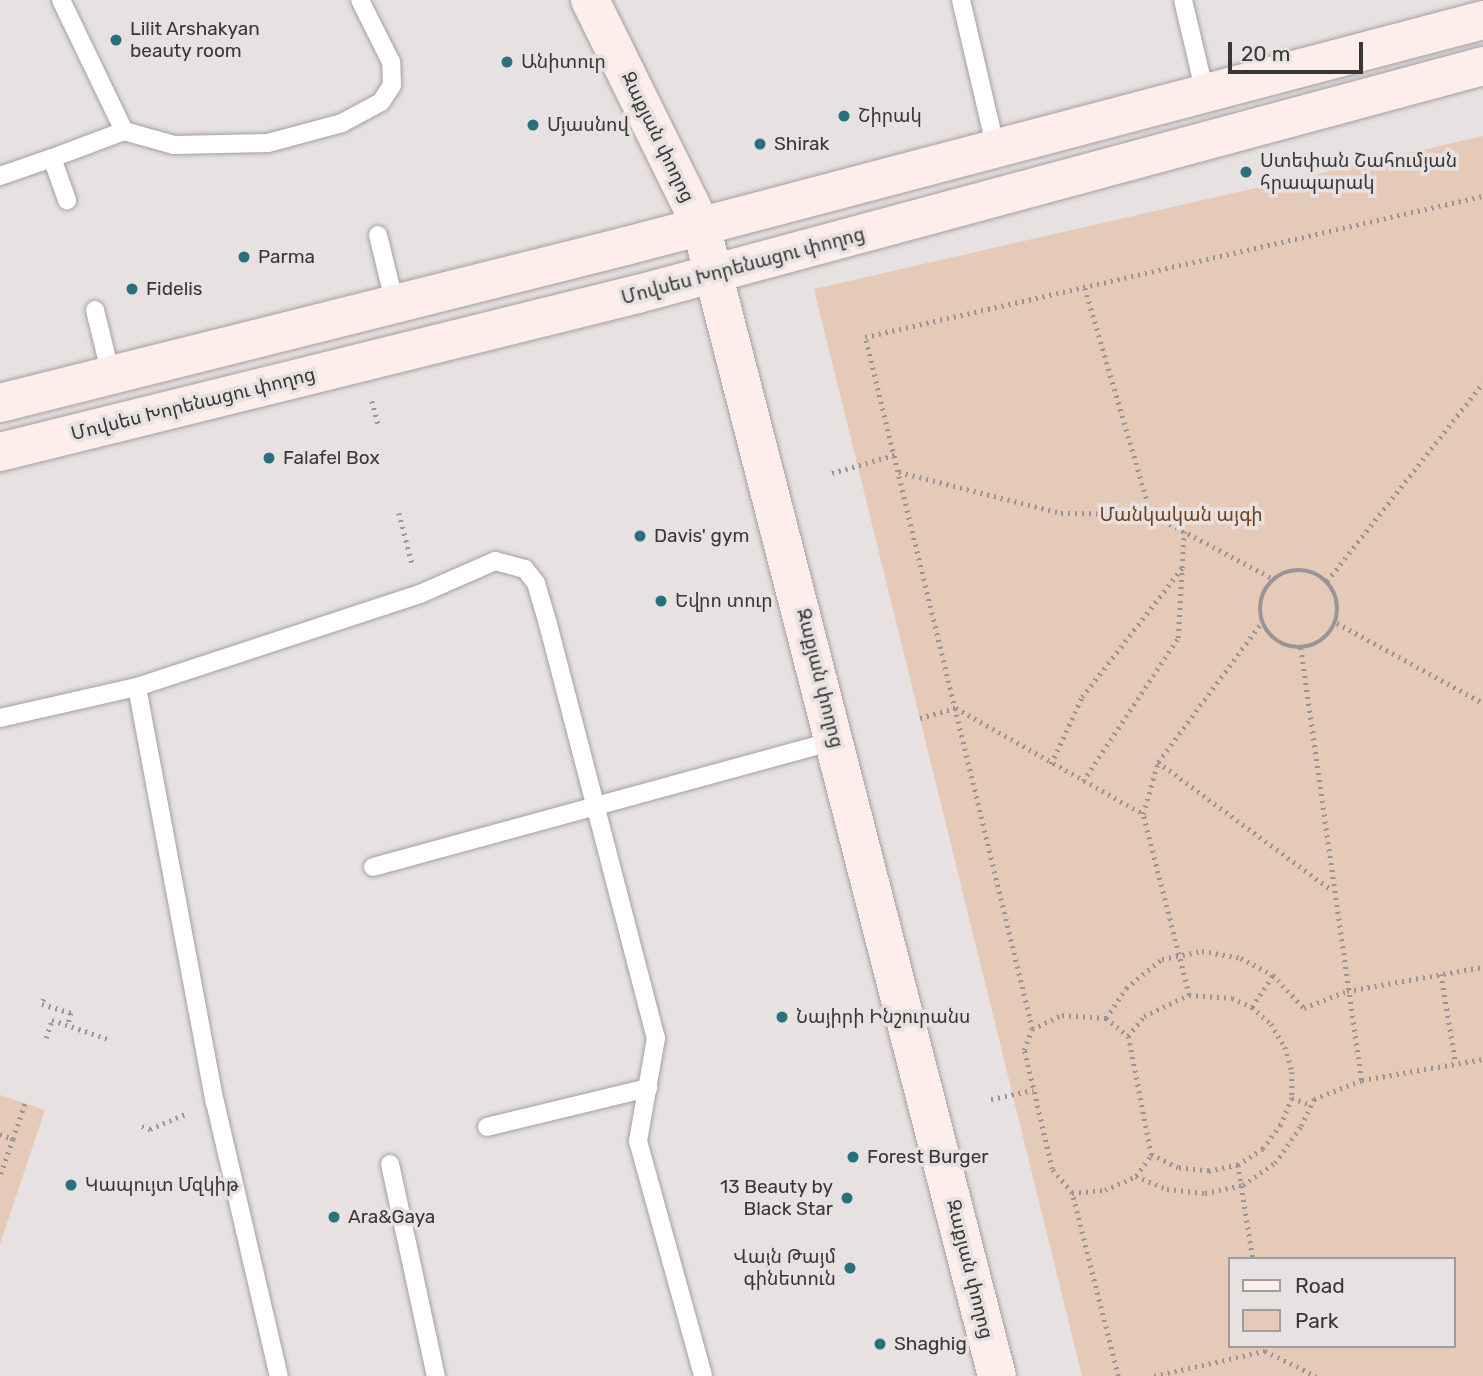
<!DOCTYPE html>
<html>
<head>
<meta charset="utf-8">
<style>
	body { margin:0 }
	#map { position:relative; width:1483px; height:1376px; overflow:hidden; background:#e7e1e2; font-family:Rubik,"Noto Sans Armenian",sans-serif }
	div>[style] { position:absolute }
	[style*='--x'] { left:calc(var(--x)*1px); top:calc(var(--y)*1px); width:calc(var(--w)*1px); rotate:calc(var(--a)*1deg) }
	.green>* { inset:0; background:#e5cab8 }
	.path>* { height:4.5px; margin-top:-2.25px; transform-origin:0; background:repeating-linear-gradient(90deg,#999596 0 2px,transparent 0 7px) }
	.path>.ring { margin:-2.25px; padding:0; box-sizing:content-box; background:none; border:4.5px solid #999596; border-radius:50% }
	.roads { filter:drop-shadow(0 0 2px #a59fa1) drop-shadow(0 0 2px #a59fa1) }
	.lane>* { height:18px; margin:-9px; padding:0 9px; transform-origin:9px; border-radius:9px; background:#fff }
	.secondary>* { height:38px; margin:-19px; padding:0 19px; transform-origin:19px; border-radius:19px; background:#fdeeec }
	.dots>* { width:19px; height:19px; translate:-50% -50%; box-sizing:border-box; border:4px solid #e7e1e2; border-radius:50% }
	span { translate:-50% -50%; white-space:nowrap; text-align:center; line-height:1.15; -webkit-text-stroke:7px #e7e1e2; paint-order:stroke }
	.poi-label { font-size:19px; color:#383636 }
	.left { translate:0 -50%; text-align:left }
	.right { translate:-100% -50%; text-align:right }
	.street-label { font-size:19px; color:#383636 }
	.park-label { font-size:19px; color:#70401b }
	.legend { position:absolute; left:1228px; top:1257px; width:228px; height:91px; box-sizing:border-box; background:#e7e1e2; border:2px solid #a19d9d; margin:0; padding:9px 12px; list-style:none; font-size:21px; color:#383636 }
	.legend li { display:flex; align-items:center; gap:14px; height:35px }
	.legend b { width:35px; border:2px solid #a19d9d }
	.scale { position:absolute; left:1228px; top:42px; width:135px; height:32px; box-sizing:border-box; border:4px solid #383636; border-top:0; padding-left:9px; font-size:21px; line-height:24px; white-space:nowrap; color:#383636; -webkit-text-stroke:5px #e7e1e2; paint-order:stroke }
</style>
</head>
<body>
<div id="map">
	<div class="green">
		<i style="clip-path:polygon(evenodd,1483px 136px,1483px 1376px,1082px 1376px,814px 289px,1483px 136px,1229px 1259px,1453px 1259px,1453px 1346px,1229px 1346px,1229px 1259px)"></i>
		<i style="clip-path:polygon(0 1095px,45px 1110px,0 1244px)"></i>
	</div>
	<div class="path">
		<i style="--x:1085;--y:288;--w:235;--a:73.7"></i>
		<i style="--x:372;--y:401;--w:24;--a:75"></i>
		<i style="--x:899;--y:472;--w:167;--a:14.2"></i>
		<i style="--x:1061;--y:513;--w:90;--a:0.6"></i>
		<i style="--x:1151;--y:514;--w:139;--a:27.9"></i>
		<i style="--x:832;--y:473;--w:65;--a:-16.2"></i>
		<i style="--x:399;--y:513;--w:52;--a:75.4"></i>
		<i class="ring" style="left:1260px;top:570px;width:73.5px;height:73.5px"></i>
		<i style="--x:1327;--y:581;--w:252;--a:-51.8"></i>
		<i style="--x:1337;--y:623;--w:166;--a:28.7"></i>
		<i style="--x:1301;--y:648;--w:436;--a:82"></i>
		<i style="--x:920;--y:718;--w:37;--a:-16"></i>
		<i style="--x:956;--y:708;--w:215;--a:29.5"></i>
		<i style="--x:1158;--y:762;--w:217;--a:36.4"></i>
		<i style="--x:1051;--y:764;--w:74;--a:-65.2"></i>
		<i style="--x:1082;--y:697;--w:163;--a:-52.2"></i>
		<i style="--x:1083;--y:781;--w:172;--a:-56.4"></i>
		<i style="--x:1178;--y:638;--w:107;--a:-86.8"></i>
		<i style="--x:1441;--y:974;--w:91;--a:80.5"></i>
		<i style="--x:1189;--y:995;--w:187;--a:-104.3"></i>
		<i style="--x:1143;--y:814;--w:54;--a:-73.9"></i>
		<i style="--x:1158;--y:762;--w:174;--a:-53.4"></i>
		<i style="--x:44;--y:999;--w:5;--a:112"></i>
		<i style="--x:42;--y:1004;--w:30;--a:17"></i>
		<i style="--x:71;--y:1013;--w:12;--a:104"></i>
		<i style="--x:1252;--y:1007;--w:38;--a:-57"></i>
		<i style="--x:1106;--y:1018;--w:36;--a:-56"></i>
		<i style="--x:1126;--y:988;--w:46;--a:-38.9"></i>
		<i style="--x:1162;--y:959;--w:41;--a:-11.3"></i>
		<i style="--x:1202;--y:951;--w:40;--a:10"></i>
		<i style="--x:1241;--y:958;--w:36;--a:28"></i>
		<i style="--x:1273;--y:975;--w:45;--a:46.8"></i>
		<i style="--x:1304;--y:1008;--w:46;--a:-21.6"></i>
		<i style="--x:1347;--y:991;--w:138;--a:-10"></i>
		<i style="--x:1032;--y:1029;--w:33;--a:-25"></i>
		<i style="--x:1062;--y:1015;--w:44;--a:3.9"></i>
		<i style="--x:1106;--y:1018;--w:28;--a:39"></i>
		<i style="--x:46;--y:1038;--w:19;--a:-72"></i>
		<i style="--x:52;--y:1020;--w:62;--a:18.7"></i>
		<i style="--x:1292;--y:1098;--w:20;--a:20"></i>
		<i style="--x:991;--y:1099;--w:43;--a:-12.1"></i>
		<i style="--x:142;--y:1126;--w:9;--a:21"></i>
		<i style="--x:150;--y:1129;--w:38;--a:-23"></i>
		<i style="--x:0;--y:1134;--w:14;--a:21"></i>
		<i style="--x:13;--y:1139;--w:40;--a:108.9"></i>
		<i style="--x:13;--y:1139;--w:38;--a:-72"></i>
		<i style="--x:1238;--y:1165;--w:95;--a:80.9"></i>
		<i style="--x:1136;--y:1176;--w:34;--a:23"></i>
		<i style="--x:1167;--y:1189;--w:38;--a:6"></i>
		<i style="--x:1205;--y:1193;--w:39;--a:-12"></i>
		<i style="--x:1243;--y:1185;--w:39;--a:-35"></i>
		<i style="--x:1275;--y:1163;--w:45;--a:-54.9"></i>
		<i style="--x:1301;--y:1126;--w:30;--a:-64"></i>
		<i style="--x:1314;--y:1099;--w:52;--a:-21.6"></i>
		<i style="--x:1362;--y:1080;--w:123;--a:-9.8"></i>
		<i style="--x:1072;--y:1193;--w:33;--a:-5"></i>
		<i style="--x:1105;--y:1190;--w:34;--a:-24"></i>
		<i style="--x:1136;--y:1176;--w:26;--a:-54"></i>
		<i style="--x:1151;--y:1155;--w:121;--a:-100.9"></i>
		<i style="--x:1128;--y:1036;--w:26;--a:-51"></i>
		<i style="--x:1144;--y:1016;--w:50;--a:-25"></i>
		<i style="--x:1189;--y:995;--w:43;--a:4"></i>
		<i style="--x:1232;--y:998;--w:22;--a:24"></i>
		<i style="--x:1252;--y:1007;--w:25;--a:42"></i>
		<i style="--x:1271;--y:1024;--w:27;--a:59"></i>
		<i style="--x:1285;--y:1047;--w:26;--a:74"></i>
		<i style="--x:1292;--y:1072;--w:26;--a:90"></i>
		<i style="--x:1292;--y:1098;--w:29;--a:112"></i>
		<i style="--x:1281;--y:1125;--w:30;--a:127"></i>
		<i style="--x:1263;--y:1149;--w:30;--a:147"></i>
		<i style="--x:1238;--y:1165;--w:30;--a:168"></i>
		<i style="--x:1209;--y:1171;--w:31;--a:-174"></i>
		<i style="--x:1178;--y:1168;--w:30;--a:-154"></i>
		<i style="--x:1118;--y:1376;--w:189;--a:-104.1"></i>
		<i style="--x:1072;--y:1193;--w:31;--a:-130"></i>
		<i style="--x:1052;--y:1169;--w:122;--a:-103.2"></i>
		<i style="--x:1024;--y:1050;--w:22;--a:-69"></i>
		<i style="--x:1032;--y:1029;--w:13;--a:-103"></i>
		<i style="--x:1029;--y:1016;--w:699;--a:-103.58"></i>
		<i style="--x:865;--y:337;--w:634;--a:-12.85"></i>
		<i style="--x:1154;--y:1376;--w:114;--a:-12.7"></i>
		<i style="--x:1265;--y:1351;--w:57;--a:26.1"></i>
	</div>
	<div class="roads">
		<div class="lane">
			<i style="--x:61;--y:0;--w:145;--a:64.3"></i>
			<i style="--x:124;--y:131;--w:77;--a:159.4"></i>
			<i style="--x:52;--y:158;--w:45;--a:70.3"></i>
			<i style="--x:961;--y:0;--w:153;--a:76.8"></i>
			<i style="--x:1183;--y:0;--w:96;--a:76.7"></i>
			<i style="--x:124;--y:131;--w:52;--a:15.6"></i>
			<i style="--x:174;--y:145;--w:94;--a:-1.2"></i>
			<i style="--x:268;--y:143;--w:77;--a:-15.1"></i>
			<i style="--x:342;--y:123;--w:44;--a:-28.3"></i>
			<i style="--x:381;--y:102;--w:20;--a:-57"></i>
			<i style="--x:392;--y:85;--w:23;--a:-92"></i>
			<i style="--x:391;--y:62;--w:69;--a:-116.6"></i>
			<i style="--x:0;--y:176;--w:55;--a:-19.1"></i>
			<i style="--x:378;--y:235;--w:72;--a:76.3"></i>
			<i style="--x:95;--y:310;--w:67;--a:76.2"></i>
			<i style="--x:137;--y:687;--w:422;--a:79.4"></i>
			<i style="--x:215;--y:1102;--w:281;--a:76.9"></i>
			<i style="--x:0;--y:718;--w:140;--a:-12.8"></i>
			<i style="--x:137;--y:687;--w:298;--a:-18.2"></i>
			<i style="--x:420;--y:594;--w:82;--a:-23.7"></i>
			<i style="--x:495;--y:561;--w:31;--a:15"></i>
			<i style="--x:525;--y:569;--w:18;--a:52"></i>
			<i style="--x:536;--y:583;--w:43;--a:73.7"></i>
			<i style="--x:548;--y:624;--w:428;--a:75.4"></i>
			<i style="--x:656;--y:1038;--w:105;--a:99.9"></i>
			<i style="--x:638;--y:1141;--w:244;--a:74.5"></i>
			<i style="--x:373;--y:867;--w:480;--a:-15.3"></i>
			<i style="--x:487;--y:1127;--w:166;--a:-13.6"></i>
			<i style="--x:390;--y:1164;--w:217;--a:77.8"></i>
		</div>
		<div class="secondary">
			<i style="--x:590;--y:0;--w:252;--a:63.8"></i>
			<i style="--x:701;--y:226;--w:1187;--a:75.57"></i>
			<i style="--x:0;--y:403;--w:645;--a:-14.08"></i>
			<i style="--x:626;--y:246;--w:886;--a:-14.77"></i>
			<i style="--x:0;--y:452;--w:657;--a:-13.91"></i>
			<i style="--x:638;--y:294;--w:875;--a:-15.1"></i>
		</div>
	</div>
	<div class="dots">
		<i style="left:116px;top:40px;background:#29717d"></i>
		<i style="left:507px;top:62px;background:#29717d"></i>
		<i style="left:844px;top:116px;background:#29717d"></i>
		<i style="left:533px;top:125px;background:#29717d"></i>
		<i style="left:760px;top:144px;background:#29717d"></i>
		<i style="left:1246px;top:172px;background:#29717d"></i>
		<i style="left:244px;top:257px;background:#29717d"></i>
		<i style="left:132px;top:289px;background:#29717d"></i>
		<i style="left:269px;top:458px;background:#29717d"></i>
		<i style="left:640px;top:536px;background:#29717d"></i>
		<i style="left:661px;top:601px;background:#29717d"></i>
		<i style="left:782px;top:1017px;background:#29717d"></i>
		<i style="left:853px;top:1157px;background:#29717d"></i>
		<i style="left:71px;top:1185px;background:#29717d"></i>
		<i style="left:847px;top:1198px;background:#29717d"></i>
		<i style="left:334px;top:1217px;background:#29717d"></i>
		<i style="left:850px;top:1268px;background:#29717d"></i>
		<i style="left:880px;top:1344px;background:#29717d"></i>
	</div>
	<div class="poi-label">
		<span class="left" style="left:130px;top:40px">Lilit Arshakyan<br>beauty room</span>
		<span class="left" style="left:521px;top:62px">Անիտուր</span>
		<span class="left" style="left:858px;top:116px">Շիրակ</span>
		<span class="left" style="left:547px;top:125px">Մյասնով</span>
		<span class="left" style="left:774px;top:144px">Shirak</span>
		<span class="left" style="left:1260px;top:172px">Ստեփան Շահումյան<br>հրապարակ</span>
		<span class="left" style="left:258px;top:257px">Parma</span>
		<span class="left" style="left:146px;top:289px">Fidelis</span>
		<span class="left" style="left:283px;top:458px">Falafel Box</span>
		<span class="left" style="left:654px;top:536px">Davis' gym</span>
		<span class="left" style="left:675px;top:601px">Եվրո տուր</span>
		<span class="left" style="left:796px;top:1017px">Նայիրի Ինշուրանս</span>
		<span class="left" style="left:867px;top:1157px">Forest Burger</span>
		<span class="left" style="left:85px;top:1185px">Կապույտ Մզկիթ</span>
		<span class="right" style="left:833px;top:1198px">13 Beauty by<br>Black Star</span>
		<span class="left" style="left:348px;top:1217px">Ara&amp;Gaya</span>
		<span class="right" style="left:836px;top:1268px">Վայն Թայմ<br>գինետուն</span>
		<span class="left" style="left:894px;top:1344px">Shaghig</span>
	</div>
	<div class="street-label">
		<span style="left:658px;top:137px;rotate:64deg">Զաքյան փողոց</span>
		<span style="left:743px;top:266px;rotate:-15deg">Մովսես Խորենացու փողոց</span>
		<span style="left:193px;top:404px;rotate:-14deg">Մովսես Խորենացու փողոց</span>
		<span style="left:820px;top:678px;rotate:76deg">Զաքյան փողոց</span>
		<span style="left:970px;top:1269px;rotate:76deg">Զաքյան փողոց</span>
	</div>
	<div class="park-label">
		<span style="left:1181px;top:515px">Մանկական այգի</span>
	</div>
	<ul class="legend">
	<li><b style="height:9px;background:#fdeeec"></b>Road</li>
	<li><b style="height:19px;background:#e5cab8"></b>Park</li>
	</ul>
	<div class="scale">20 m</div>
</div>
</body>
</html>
